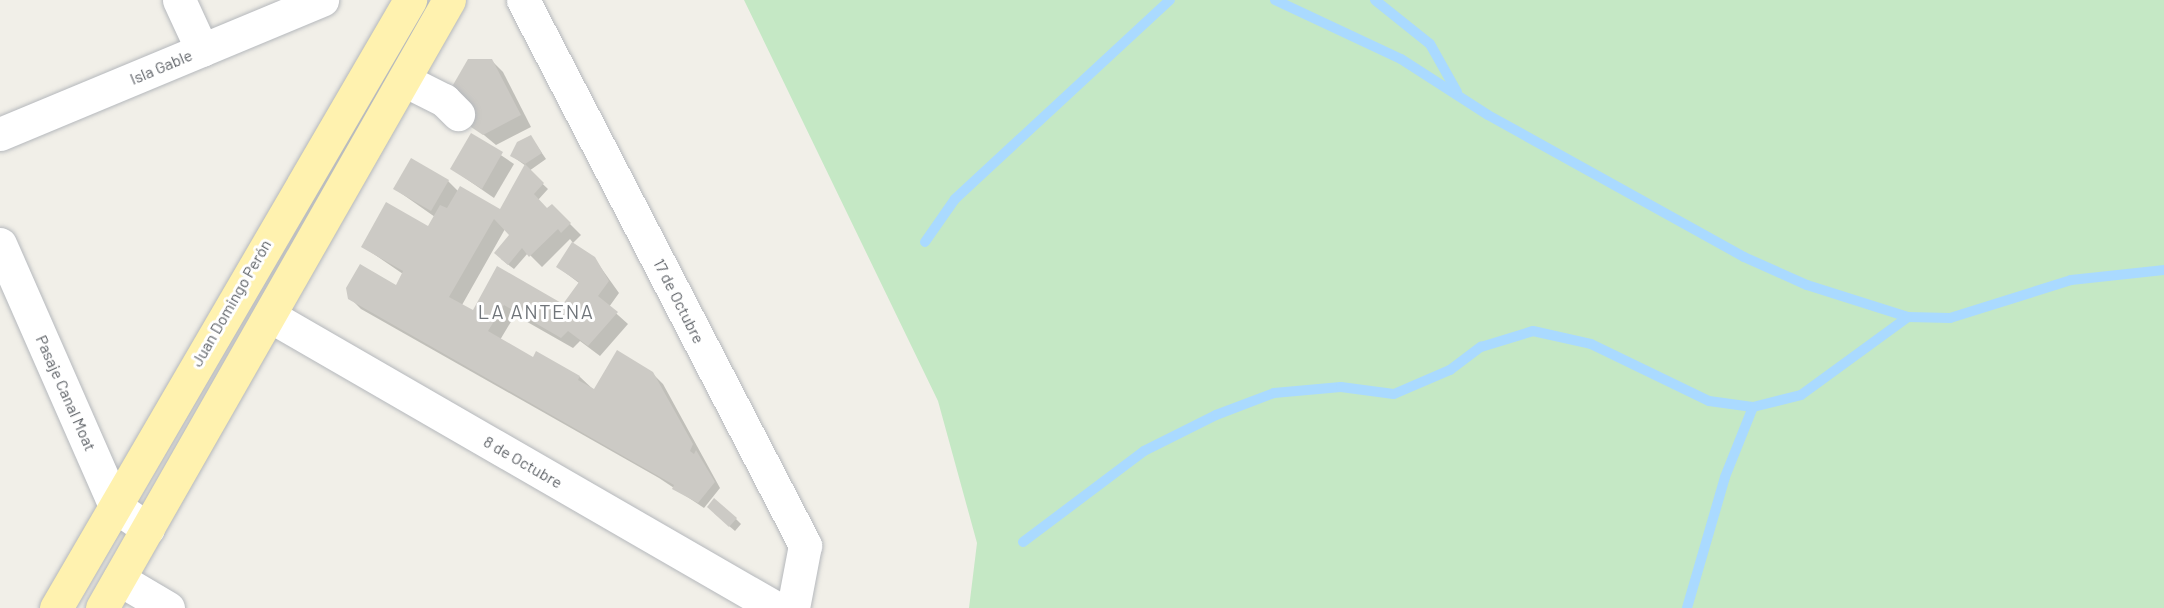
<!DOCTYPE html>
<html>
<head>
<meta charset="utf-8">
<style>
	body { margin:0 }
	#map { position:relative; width:2164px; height:608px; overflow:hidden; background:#f1efe8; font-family:Barlow,sans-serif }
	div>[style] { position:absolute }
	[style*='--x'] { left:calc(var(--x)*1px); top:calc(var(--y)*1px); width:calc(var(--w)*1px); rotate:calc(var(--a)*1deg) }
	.green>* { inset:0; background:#c5e8c5 }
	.shadow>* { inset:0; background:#0003 }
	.stream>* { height:10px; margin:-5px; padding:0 5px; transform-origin:5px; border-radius:5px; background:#aadaff }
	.building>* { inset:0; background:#cccac5 }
	.roads { filter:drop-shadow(0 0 2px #b5b8bc) drop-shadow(0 0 2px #b5b8bc) }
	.minor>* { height:33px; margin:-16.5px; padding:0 16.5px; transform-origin:16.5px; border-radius:16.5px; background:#fff }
	.major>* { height:33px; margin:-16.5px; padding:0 16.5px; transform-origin:16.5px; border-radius:16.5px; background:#fff2af }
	span { translate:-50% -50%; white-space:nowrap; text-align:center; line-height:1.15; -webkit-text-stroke:6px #fff; paint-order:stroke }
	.street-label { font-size:16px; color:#5f6368 }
	.quarter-label { font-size:20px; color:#70757a; letter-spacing:1.5px }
</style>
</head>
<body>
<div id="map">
	<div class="green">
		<i style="clip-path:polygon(744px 0,2164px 0,2164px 608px,969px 608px,977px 543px,938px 401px)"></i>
	</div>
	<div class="shadow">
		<i style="clip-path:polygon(492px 61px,503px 72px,531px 127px,496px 145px,473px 126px)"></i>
		<i style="clip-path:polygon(471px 135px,514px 164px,494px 198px,452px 169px)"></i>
		<i style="clip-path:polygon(531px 137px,546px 159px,529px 171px,548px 189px,538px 200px,547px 210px,552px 206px,581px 235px,573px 243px,570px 239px,542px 267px,528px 253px,514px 269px,501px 259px,516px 240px,505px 229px,462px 305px,473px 312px,498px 268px,563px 306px,579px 283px,558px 267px,594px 258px,619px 293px,609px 307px,628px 324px,600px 356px,580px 341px,573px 348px,515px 315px,500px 340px,533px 359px,537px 353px,580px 377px,595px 391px,652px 373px,663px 384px,720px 488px,704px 508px,659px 478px,361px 309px,350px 298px,396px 287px,403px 274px,362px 246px,429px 228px,435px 217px,395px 189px,448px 181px,458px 191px,500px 211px,526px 166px,512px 156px)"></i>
		<i style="clip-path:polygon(714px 513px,736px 519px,741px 524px,735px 531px)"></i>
	</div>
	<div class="stream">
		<i style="--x:1275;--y:0;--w:139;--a:25.1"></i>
		<i style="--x:1401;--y:59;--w:103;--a:32.8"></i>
		<i style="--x:1488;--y:115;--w:293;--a:29"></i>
		<i style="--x:1744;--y:257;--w:69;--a:24"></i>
		<i style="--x:1807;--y:285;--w:106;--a:17.6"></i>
		<i style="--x:1908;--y:317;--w:42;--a:1.4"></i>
		<i style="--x:1950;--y:318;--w:127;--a:-17.4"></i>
		<i style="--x:2071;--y:280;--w:94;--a:-6.1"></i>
		<i style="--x:1375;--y:0;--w:70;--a:38.7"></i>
		<i style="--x:1430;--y:44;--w:55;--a:60.6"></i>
		<i style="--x:925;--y:242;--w:52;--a:-55.1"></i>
		<i style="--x:955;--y:199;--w:293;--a:-42.8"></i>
		<i style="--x:1023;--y:542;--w:151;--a:-36.9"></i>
		<i style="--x:1144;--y:451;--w:80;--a:-26.6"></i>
		<i style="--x:1216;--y:415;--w:62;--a:-20.8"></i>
		<i style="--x:1274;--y:393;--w:67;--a:-5.1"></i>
		<i style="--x:1341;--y:387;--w:53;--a:7.5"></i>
		<i style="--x:1394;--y:394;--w:61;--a:-23.2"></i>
		<i style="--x:1450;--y:370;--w:39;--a:-37"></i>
		<i style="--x:1481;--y:347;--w:54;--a:-17.1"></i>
		<i style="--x:1533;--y:331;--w:59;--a:12.6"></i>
		<i style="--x:1591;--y:344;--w:131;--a:25.8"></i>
		<i style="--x:1709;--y:401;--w:44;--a:7.8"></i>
		<i style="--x:1753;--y:407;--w:49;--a:-14"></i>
		<i style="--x:1801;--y:395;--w:132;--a:-36.1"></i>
		<i style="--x:1687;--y:608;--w:136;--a:-73.8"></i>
		<i style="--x:1725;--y:477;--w:75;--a:-68.2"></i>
	</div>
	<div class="building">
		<i style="clip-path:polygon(468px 59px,492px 59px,521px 115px,483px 135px,471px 127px,453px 85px)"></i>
		<i style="clip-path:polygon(471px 133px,503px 152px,482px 189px,450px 169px)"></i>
		<i style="clip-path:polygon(531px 135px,542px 153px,525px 164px,510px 156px,517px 142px)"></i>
		<i style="clip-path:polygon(411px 158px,449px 180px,431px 211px,393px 189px)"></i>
		<i style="clip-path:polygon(525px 164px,544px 183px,534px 194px,547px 208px,552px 204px,571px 223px,561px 233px,558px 229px,529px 257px,522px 248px,508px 265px,494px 253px,509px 235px,494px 219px,449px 297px,473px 310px,497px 266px,563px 304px,579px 282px,556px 267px,572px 242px,595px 257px,609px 281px,598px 296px,618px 312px,588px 346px,568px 331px,561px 338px,504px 305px,488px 331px,533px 357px,536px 351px,580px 376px,578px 380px,594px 389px,617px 350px,653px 372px,693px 444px,690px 451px,694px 454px,696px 450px,715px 482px,698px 503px,672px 489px,674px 485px,348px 299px,346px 288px,360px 264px,396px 285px,403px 271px,361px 247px,386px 202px,428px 226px,440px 205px,447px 208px,460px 186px,500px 209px)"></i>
		<i style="clip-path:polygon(714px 498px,737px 518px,729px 527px,707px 507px)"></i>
	</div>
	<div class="roads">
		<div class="minor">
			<i style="--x:179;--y:0;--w:55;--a:65.3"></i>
			<i style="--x:523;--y:0;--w:614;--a:62.64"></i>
			<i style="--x:805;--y:545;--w:64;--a:100.8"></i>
			<i style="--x:404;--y:80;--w:45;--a:26.6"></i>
			<i style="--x:444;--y:100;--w:20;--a:45"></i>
			<i style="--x:0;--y:134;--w:349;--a:-22.6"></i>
			<i style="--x:0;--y:244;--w:286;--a:66.3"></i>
			<i style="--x:115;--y:506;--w:40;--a:34.9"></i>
			<i style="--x:270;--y:316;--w:584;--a:29.99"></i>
			<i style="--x:119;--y:579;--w:57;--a:30.6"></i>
		</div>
		<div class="major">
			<i style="--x:56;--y:608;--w:704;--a:-59.79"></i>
			<i style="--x:102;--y:608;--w:700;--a:-60.29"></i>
		</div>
	</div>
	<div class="street-label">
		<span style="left:161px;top:67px;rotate:-23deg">Isla Gable</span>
		<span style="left:679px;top:301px;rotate:63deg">17 de Octubre</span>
		<span style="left:231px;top:303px;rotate:-60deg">Juan Domingo Perón</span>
		<span style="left:66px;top:393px;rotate:66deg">Pasaje Canal Moat</span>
		<span style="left:523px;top:462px;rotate:30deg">8 de Octubre</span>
	</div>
	<div class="quarter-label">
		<span style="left:536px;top:311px">LA ANTENA</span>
	</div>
</div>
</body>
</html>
